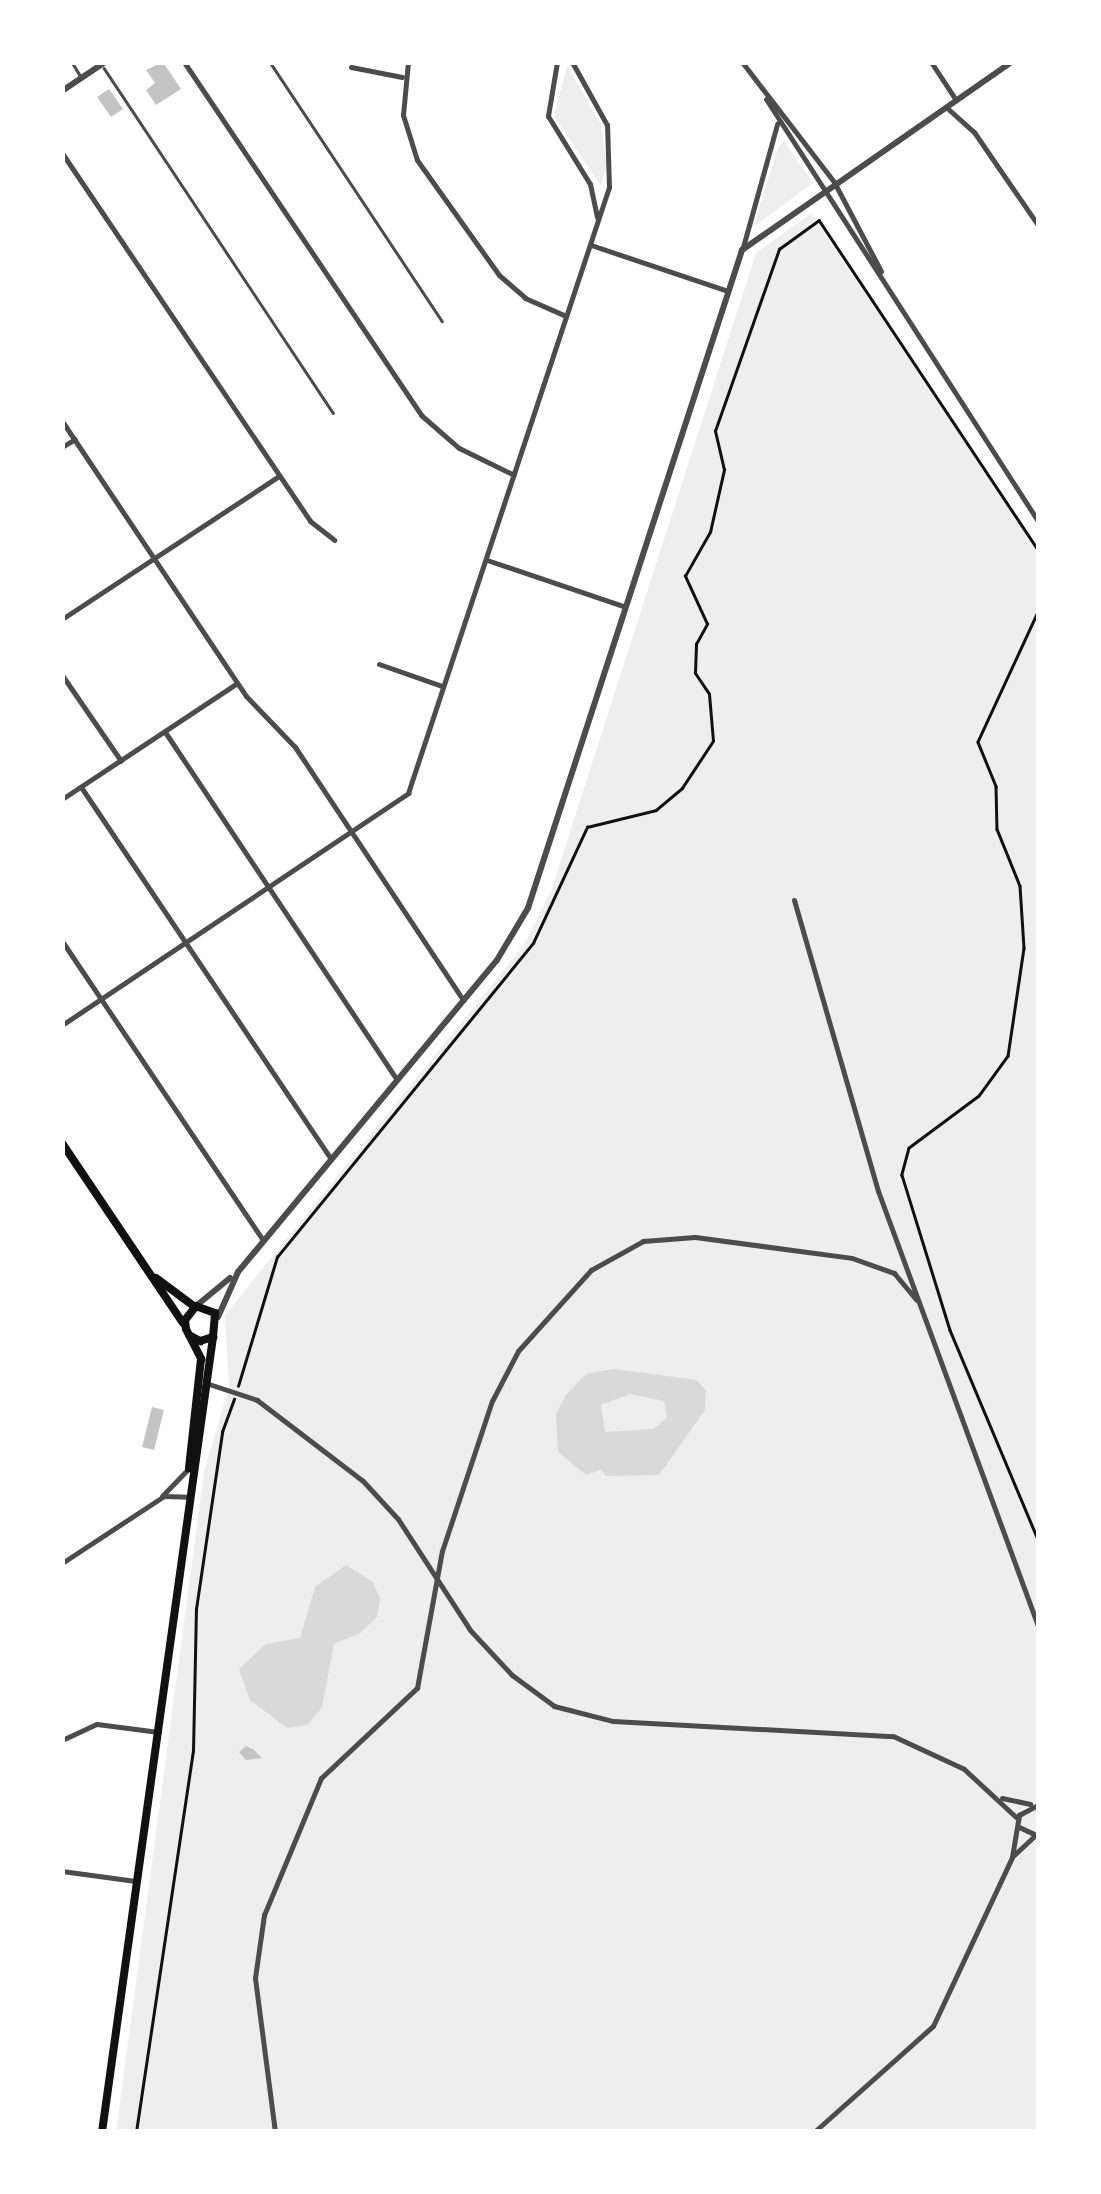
<!DOCTYPE html>
<html>
<head>
<meta charset="utf-8">
<style>
	body { margin:0 }
	#map { position:relative; width:1101px; height:2194px; overflow:hidden; background:#fff; font-family:Raleway,sans-serif }
	div>[style] { position:absolute }
	[style*='--x'] { left:calc(var(--x)*1px); top:calc(var(--y)*1px); width:calc(var(--w)*1px); rotate:calc(var(--a)*1deg) }
	.green>* { inset:0; background:#eee }
	.water>* { inset:0; background:#d9d9d9 }
	.building>* { inset:0; background:#c4c4c4 }
	.path>* { height:2.5px; margin:-1.25px; padding:0 1.25px; transform-origin:1.25px; border-radius:1.25px; background:#111 }
	.service>* { height:2.5px; margin:-1.25px; padding:0 1.25px; transform-origin:1.25px; border-radius:1.25px; background:#4c4c4c }
	.minor>* { height:5px; margin:-2.5px; padding:0 2.5px; transform-origin:2.5px; border-radius:2.5px; background:#4c4c4c }
	.tertiary>* { height:6px; margin:-3px; padding:0 3px; transform-origin:3px; border-radius:3px; background:#4c4c4c }
	.secondary>* { height:8px; margin:-4px; padding:0 4px; transform-origin:4px; border-radius:4px; background:#111 }
	span { translate:-50% -50%; white-space:nowrap; text-align:center; line-height:1.15; -webkit-text-stroke:10px #fff; paint-order:stroke }
	.frame { position:absolute; inset:0; border:65px solid #fff; pointer-events:none }
</style>
</head>
<body>
<div id="map">
	<div class="green">
		<i style="clip-path:polygon(567px 66px,601px 124px,607px 165px,601px 186px,554px 116px)"></i>
		<i style="clip-path:polygon(784px 141px,813px 183px,753px 227px,778px 148px)"></i>
		<i style="clip-path:polygon(811px 213px,1038px 552px,1038px 2131px,116px 2132px,204px 1472px,229px 1387px,225px 1315px,524px 945px,551px 891px,756px 253px)"></i>
	</div>
	<div class="water">
		<i style="clip-path:polygon(evenodd,614px 1369px,697px 1380px,706px 1391px,705px 1410px,659px 1475px,606px 1476px,601px 1470px,586px 1475px,558px 1452px,556px 1414px,566px 1395px,586px 1374px,614px 1369px,630px 1394px,664px 1401px,667px 1418px,653px 1429px,605px 1432px,601px 1405px,630px 1394px)"></i>
		<i style="clip-path:polygon(346px 1565px,373px 1582px,380px 1599px,377px 1617px,360px 1633px,334px 1644px,322px 1708px,307px 1725px,287px 1728px,250px 1700px,239px 1669px,266px 1644px,300px 1638px,315px 1587px)"></i>
	</div>
	<div class="building">
		<i style="clip-path:polygon(163px 62px,181px 89px,156px 105px,146px 90px,155px 83px,146px 70px)"></i>
		<i style="clip-path:polygon(109px 89px,123px 109px,111px 117px,97px 97px)"></i>
		<i style="clip-path:polygon(152px 1407px,164px 1410px,154px 1450px,142px 1447px)"></i>
		<i style="clip-path:polygon(246px 1746px,253px 1749px,262px 1758px,246px 1760px,239px 1752px)"></i>
	</div>
	<div class="path">
		<i style="--x:1038;--y:612;--w:143;--a:114.8"></i>
		<i style="--x:978;--y:742;--w:48;--a:67.8"></i>
		<i style="--x:996;--y:786;--w:43;--a:88.7"></i>
		<i style="--x:997;--y:829;--w:61;--a:68"></i>
		<i style="--x:1020;--y:886;--w:62;--a:86.3"></i>
		<i style="--x:1024;--y:948;--w:109;--a:98.4"></i>
		<i style="--x:1008;--y:1056;--w:49;--a:125.9"></i>
		<i style="--x:979;--y:1096;--w:87;--a:143.4"></i>
		<i style="--x:909;--y:1148;--w:28;--a:105"></i>
		<i style="--x:902;--y:1175;--w:162;--a:72.8"></i>
		<i style="--x:950;--y:1330;--w:227;--a:67.2"></i>
		<i style="--x:238;--y:1386;--w:135;--a:-73.2"></i>
		<i style="--x:277;--y:1257;--w:405;--a:-50.8"></i>
		<i style="--x:533;--y:943;--w:128;--a:-65"></i>
		<i style="--x:587;--y:827;--w:71;--a:-13.8"></i>
		<i style="--x:656;--y:810;--w:34;--a:-40"></i>
		<i style="--x:682;--y:788;--w:56;--a:-56.6"></i>
		<i style="--x:713;--y:741;--w:47;--a:-94.9"></i>
		<i style="--x:709;--y:694;--w:25;--a:-124"></i>
		<i style="--x:695;--y:673;--w:29;--a:-88"></i>
		<i style="--x:696;--y:644;--w:23;--a:-61"></i>
		<i style="--x:707;--y:624;--w:53;--a:-114.6"></i>
		<i style="--x:685;--y:576;--w:51;--a:-60.4"></i>
		<i style="--x:710;--y:532;--w:64;--a:-77.3"></i>
		<i style="--x:724;--y:470;--w:40;--a:-103"></i>
		<i style="--x:715;--y:431;--w:193;--a:-70.6"></i>
		<i style="--x:779;--y:249;--w:49;--a:-35.9"></i>
		<i style="--x:819;--y:220;--w:395;--a:56.4"></i>
		<i style="--x:136;--y:2132;--w:385;--a:-81.5"></i>
		<i style="--x:193;--y:1751;--w:142;--a:-88.8"></i>
		<i style="--x:196;--y:1609;--w:179;--a:-81.6"></i>
		<i style="--x:222;--y:1432;--w:35;--a:-70"></i>
	</div>
	<div class="service">
		<i style="--x:72;--y:62;--w:17;--a:59"></i>
		<i style="--x:270;--y:62;--w:311;--a:56.4"></i>
		<i style="--x:104;--y:68;--w:414;--a:56.4"></i>
	</div>
	<div class="minor">
		<i style="--x:184;--y:62;--w:425;--a:56.1"></i>
		<i style="--x:421;--y:415;--w:50;--a:41"></i>
		<i style="--x:459;--y:448;--w:61;--a:26.1"></i>
		<i style="--x:408;--y:62;--w:53;--a:95.4"></i>
		<i style="--x:403;--y:115;--w:47;--a:72.7"></i>
		<i style="--x:417;--y:160;--w:141;--a:54.5"></i>
		<i style="--x:499;--y:275;--w:35;--a:41"></i>
		<i style="--x:525;--y:298;--w:45;--a:23.7"></i>
		<i style="--x:557;--y:62;--w:55;--a:99.5"></i>
		<i style="--x:548;--y:116;--w:80;--a:58.3"></i>
		<i style="--x:590;--y:184;--w:34;--a:78"></i>
		<i style="--x:742;--y:62;--w:151;--a:52.5"></i>
		<i style="--x:834;--y:182;--w:101;--a:62.2"></i>
		<i style="--x:931;--y:62;--w:45;--a:56.7"></i>
		<i style="--x:351;--y:67;--w:52;--a:11.1"></i>
		<i style="--x:766;--y:99;--w:502;--a:57.2"></i>
		<i style="--x:946;--y:107;--w:38;--a:42"></i>
		<i style="--x:974;--y:132;--w:113;--a:55.5"></i>
		<i style="--x:62;--y:153;--w:444;--a:56"></i>
		<i style="--x:310;--y:521;--w:31;--a:38"></i>
		<i style="--x:591;--y:245;--w:141;--a:18.6"></i>
		<i style="--x:743;--y:247;--w:128;--a:-74.5"></i>
		<i style="--x:62;--y:421;--w:331;--a:56.2"></i>
		<i style="--x:246;--y:696;--w:71;--a:46.1"></i>
		<i style="--x:295;--y:747;--w:304;--a:56.4"></i>
		<i style="--x:62;--y:447;--w:15;--a:-32"></i>
		<i style="--x:487;--y:560;--w:144;--a:18.7"></i>
		<i style="--x:62;--y:619;--w:260;--a:-33.4"></i>
		<i style="--x:379;--y:664;--w:67;--a:19.2"></i>
		<i style="--x:62;--y:675;--w:104;--a:55.5"></i>
		<i style="--x:165;--y:732;--w:418;--a:56.3"></i>
		<i style="--x:81;--y:787;--w:446;--a:56.1"></i>
		<i style="--x:62;--y:799;--w:210;--a:-33.5"></i>
		<i style="--x:794;--y:900;--w:303;--a:73.9"></i>
		<i style="--x:878;--y:1191;--w:463;--a:69.8"></i>
		<i style="--x:62;--y:941;--w:360;--a:56.1"></i>
		<i style="--x:62;--y:1025;--w:417;--a:-33.8"></i>
		<i style="--x:408;--y:793;--w:638;--a:-71.65"></i>
		<i style="--x:609;--y:187;--w:62;--a:-91.8"></i>
		<i style="--x:607;--y:125;--w:72;--a:-119.1"></i>
		<i style="--x:209;--y:1384;--w:51;--a:18.4"></i>
		<i style="--x:257;--y:1400;--w:133;--a:37.4"></i>
		<i style="--x:363;--y:1481;--w:52;--a:47.4"></i>
		<i style="--x:398;--y:1519;--w:132;--a:57"></i>
		<i style="--x:470;--y:1630;--w:62;--a:47"></i>
		<i style="--x:512;--y:1675;--w:52;--a:36.4"></i>
		<i style="--x:554;--y:1706;--w:61;--a:14.3"></i>
		<i style="--x:613;--y:1721;--w:280;--a:3.1"></i>
		<i style="--x:893;--y:1736;--w:78;--a:24.9"></i>
		<i style="--x:964;--y:1769;--w:74;--a:42.8"></i>
		<i style="--x:162;--y:1496;--w:39;--a:-46"></i>
		<i style="--x:62;--y:1563;--w:122;--a:-33.3"></i>
		<i style="--x:164;--y:1496;--w:24;--a:2"></i>
		<i style="--x:62;--y:1740;--w:38;--a:-25"></i>
		<i style="--x:97;--y:1724;--w:62;--a:7.5"></i>
		<i style="--x:1002;--y:1798;--w:29;--a:12"></i>
		<i style="--x:1019;--y:1827;--w:21;--a:25"></i>
		<i style="--x:1014;--y:1855;--w:26;--a:-43"></i>
		<i style="--x:62;--y:1871;--w:74;--a:7.8"></i>
		<i style="--x:275;--y:2132;--w:155;--a:-97.4"></i>
		<i style="--x:255;--y:1978;--w:64;--a:-81.9"></i>
		<i style="--x:264;--y:1915;--w:148;--a:-67.4"></i>
		<i style="--x:321;--y:1778;--w:132;--a:-43.2"></i>
		<i style="--x:417;--y:1688;--w:139;--a:-79.7"></i>
		<i style="--x:442;--y:1551;--w:158;--a:-71.6"></i>
		<i style="--x:492;--y:1401;--w:56;--a:-62.5"></i>
		<i style="--x:518;--y:1351;--w:109;--a:-48"></i>
		<i style="--x:591;--y:1270;--w:60;--a:-29.1"></i>
		<i style="--x:643;--y:1241;--w:52;--a:-4.4"></i>
		<i style="--x:695;--y:1237;--w:158;--a:7.6"></i>
		<i style="--x:852;--y:1258;--w:45;--a:19.7"></i>
		<i style="--x:894;--y:1273;--w:35;--a:50"></i>
		<i style="--x:814;--y:2132;--w:159;--a:-41.7"></i>
		<i style="--x:933;--y:2026;--w:187;--a:-64.9"></i>
		<i style="--x:1012;--y:1857;--w:43;--a:-80.5"></i>
		<i style="--x:1019;--y:1815;--w:21;--a:-28"></i>
	</div>
	<div class="tertiary">
		<i style="--x:62;--y:91;--w:52;--a:-34"></i>
		<i style="--x:196;--y:1306;--w:44;--a:-39.5"></i>
		<i style="--x:218;--y:1317;--w:49;--a:-66"></i>
		<i style="--x:238;--y:1272;--w:405;--a:-50.3"></i>
		<i style="--x:497;--y:960;--w:61;--a:-59.2"></i>
		<i style="--x:528;--y:908;--w:692;--a:-71.98"></i>
		<i style="--x:742;--y:250;--w:328;--a:-34.9"></i>
	</div>
	<div class="secondary">
		<i style="--x:62;--y:1143;--w:217;--a:56.1"></i>
		<i style="--x:156;--y:1278;--w:49;--a:36.6"></i>
		<i style="--x:189;--y:1335;--w:13;--a:29"></i>
		<i style="--x:200;--y:1341;--w:14;--a:-17"></i>
		<i style="--x:213;--y:1337;--w:24;--a:-85"></i>
		<i style="--x:215;--y:1313;--w:20;--a:-160"></i>
		<i style="--x:196;--y:1306;--w:18;--a:128"></i>
		<i style="--x:185;--y:1320;--w:9;--a:84"></i>
		<i style="--x:186;--y:1329;--w:34;--a:63"></i>
		<i style="--x:201;--y:1359;--w:110;--a:96.3"></i>
		<i style="--x:102;--y:2132;--w:803;--a:-82.05"></i>
	</div>
	<div class="frame"></div>
</div>
</body>
</html>
